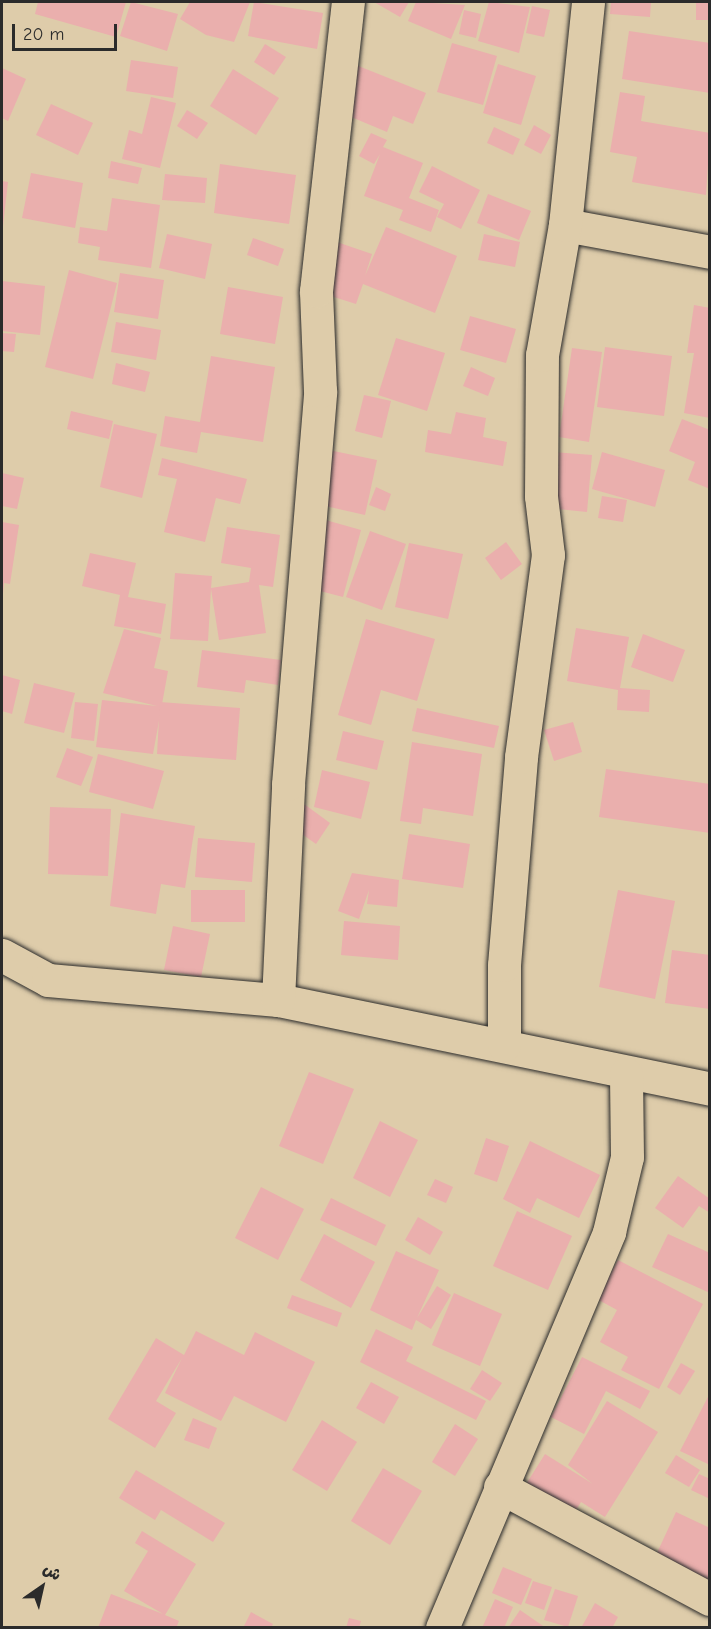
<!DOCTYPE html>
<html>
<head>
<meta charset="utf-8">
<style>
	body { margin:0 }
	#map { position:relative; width:711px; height:1629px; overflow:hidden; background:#deccaa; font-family:"Comic Neue","Playpen Sans Arabic",sans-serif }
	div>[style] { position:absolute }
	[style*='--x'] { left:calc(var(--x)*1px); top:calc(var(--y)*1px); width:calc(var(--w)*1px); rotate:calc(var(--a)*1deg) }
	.building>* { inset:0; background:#eaafad }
	.roads { filter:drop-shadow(0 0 2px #2b2b2b) drop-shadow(0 0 2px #2b2b2b) }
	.minor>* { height:33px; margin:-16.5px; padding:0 16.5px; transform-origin:16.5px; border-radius:16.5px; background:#deccaa }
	span { translate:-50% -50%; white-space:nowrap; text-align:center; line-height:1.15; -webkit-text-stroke:4.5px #deccaa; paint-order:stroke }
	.frame { position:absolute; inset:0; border:3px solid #2b2b2b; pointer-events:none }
	.north { position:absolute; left:12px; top:1557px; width:60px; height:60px; -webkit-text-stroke:4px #deccaa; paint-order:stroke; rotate:34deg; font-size:16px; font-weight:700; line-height:24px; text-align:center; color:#2b2b2b }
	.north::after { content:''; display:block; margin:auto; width:21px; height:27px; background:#2b2b2b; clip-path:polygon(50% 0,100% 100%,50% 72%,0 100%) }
	.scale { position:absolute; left:12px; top:24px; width:105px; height:27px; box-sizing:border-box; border:3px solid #2b2b2b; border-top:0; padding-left:8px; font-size:18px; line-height:21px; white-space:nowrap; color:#2b2b2b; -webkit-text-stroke:4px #deccaa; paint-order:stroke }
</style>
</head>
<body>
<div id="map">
	<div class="building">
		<i style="clip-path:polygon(38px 2px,126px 2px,116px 37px,35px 14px)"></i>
		<i style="clip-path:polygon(131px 2px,178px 14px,167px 51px,120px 36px)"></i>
		<i style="clip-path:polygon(190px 2px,250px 2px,234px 42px,206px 35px,180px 19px)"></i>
		<i style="clip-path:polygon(254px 2px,323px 13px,317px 49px,248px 36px)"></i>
		<i style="clip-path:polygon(374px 2px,409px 2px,400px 17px)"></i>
		<i style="clip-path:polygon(416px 2px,465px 5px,451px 39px,408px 21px)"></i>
		<i style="clip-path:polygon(489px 2px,530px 7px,519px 53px,478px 41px)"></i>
		<i style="clip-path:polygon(611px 2px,651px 2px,650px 17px,610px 14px)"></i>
		<i style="clip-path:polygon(696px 2px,710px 2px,710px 20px,696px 20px)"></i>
		<i style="clip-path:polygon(532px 6px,550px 10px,544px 37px,526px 33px)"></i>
		<i style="clip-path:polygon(464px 10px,481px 14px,476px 38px,459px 34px)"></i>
		<i style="clip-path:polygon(629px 31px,710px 43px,710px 93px,622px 79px)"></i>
		<i style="clip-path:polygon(452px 43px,497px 56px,483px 105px,437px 92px)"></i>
		<i style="clip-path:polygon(265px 44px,286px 57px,274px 75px,254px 62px)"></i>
		<i style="clip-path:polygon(131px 60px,178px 67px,173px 98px,126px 91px)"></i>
		<i style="clip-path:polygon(351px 63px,426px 93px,413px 124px,393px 116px,387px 132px,332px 109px)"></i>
		<i style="clip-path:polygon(498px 64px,536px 76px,521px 125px,483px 113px)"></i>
		<i style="clip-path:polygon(2px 68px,26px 79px,8px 121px,2px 118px)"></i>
		<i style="clip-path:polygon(233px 69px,279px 98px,256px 135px,210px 106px)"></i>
		<i style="clip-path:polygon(620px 92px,645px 96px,641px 121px,710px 133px,706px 195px,632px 182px,637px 157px,610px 152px)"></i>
		<i style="clip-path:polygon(151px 97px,176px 103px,160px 168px,122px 159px,129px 130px,142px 134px)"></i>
		<i style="clip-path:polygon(51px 104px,93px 123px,78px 155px,36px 135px)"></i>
		<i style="clip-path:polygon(187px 110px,208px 123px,197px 139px,177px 126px)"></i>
		<i style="clip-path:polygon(534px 125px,551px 135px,541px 154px,524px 145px)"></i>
		<i style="clip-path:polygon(494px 127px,520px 139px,513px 155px,487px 143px)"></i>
		<i style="clip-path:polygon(371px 133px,387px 140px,383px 147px,423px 163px,409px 198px,439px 210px,431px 232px,399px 220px,403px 210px,364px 196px,380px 154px,374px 164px,359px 156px)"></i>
		<i style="clip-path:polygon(111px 161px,142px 168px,138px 184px,108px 178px)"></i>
		<i style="clip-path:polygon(220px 164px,296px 175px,289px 224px,214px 213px)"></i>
		<i style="clip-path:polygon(432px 166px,480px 190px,461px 229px,437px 217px,444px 204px,419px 192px)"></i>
		<i style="clip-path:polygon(31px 173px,83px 183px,75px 228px,22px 218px)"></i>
		<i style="clip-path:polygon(165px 174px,207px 178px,205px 203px,162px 200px)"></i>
		<i style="clip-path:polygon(2px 181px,8px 182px,3px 226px,2px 226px)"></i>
		<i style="clip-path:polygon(488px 194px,531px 211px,519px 240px,477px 223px)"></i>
		<i style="clip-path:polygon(112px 198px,160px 205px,151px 268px,98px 260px,100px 247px,78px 243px,80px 227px,107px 231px)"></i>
		<i style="clip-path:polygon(386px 227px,457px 256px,435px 313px,363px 284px,356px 304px,315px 291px,331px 240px,372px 254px,365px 276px)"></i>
		<i style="clip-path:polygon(167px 234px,212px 244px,205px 279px,159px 268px)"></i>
		<i style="clip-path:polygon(484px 234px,520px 242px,515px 267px,478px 260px)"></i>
		<i style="clip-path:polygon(253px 238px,284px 249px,278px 266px,247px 255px)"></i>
		<i style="clip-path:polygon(69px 270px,117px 283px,93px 379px,45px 367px)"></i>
		<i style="clip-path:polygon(120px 273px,164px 280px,158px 319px,114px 312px)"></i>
		<i style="clip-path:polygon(2px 281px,45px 286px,40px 335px,2px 331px)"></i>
		<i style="clip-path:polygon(228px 287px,283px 297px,275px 344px,220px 334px)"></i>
		<i style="clip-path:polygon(694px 305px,710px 308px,710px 418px,684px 413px,694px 353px,687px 353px)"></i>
		<i style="clip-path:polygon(470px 316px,516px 329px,506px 363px,460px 350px)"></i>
		<i style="clip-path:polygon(116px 322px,161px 330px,156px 360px,111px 352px)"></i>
		<i style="clip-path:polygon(2px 333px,16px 334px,14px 352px,2px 351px)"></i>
		<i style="clip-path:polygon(396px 338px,445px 353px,427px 411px,378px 395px)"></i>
		<i style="clip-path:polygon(605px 347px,672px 356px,664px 416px,597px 407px)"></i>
		<i style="clip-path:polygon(572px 348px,602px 352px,589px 442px,559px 437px)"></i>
		<i style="clip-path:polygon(211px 356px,275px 367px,263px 442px,201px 432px,197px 453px,160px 446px,165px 416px,200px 422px)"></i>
		<i style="clip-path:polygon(116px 363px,150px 372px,145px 392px,112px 384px)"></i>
		<i style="clip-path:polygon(471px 367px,495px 378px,488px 396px,463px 386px)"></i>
		<i style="clip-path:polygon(364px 395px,391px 401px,382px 438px,355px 431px)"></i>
		<i style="clip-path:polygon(71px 411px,113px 421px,109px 439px,67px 429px)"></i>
		<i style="clip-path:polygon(456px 412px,486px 418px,483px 437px,507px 442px,503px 466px,425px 452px,428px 430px,451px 434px)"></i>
		<i style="clip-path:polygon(682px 419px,710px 430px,710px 489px,688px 480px,695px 462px,669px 451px)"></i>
		<i style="clip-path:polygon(114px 424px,157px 434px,142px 498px,100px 487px)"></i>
		<i style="clip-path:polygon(324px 449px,377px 460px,365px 515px,312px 503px)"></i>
		<i style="clip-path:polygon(553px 452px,592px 455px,587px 512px,548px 508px)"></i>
		<i style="clip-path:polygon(602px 452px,665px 470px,655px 507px,592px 489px)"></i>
		<i style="clip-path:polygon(162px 458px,247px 479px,240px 504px,216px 498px,205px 542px,164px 532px,177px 479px,158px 475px)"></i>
		<i style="clip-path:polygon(2px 473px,24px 478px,17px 509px,2px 506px)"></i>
		<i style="clip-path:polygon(376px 487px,391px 494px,385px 511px,369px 505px)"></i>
		<i style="clip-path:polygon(602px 496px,627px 500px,623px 522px,598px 518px)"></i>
		<i style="clip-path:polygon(315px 517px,361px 530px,343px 597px,297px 585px)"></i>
		<i style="clip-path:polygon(2px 522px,19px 525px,10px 584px,4px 583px,3px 594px)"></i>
		<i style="clip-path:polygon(227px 527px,280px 535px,273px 587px,259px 585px,266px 633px,219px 640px,211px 589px,208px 641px,170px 639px,175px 573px,212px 576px,211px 588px,249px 582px,251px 568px,221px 563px)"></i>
		<i style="clip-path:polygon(370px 531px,406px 544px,382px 610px,346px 597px)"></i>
		<i style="clip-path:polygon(506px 542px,522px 564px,501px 580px,485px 558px)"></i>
		<i style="clip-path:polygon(409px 543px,463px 554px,448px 619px,395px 607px)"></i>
		<i style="clip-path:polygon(90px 553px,136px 563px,128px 597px,166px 604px,161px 634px,114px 626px,120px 595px,82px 586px)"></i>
		<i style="clip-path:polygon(366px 619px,435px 639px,417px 701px,381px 690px,371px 725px,338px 715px)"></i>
		<i style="clip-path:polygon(576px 628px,629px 637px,620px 688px,650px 690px,649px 712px,617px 710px,618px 690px,567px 681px)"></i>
		<i style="clip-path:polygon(124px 629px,161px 638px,154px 668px,168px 671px,153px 754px,96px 747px,102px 700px,157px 706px,103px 693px)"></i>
		<i style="clip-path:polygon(643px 634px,685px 650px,673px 682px,631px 667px)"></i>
		<i style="clip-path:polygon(202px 650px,281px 660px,278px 685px,246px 680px,244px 693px,197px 687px)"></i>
		<i style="clip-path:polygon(2px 675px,20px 680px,12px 714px,2px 711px)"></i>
		<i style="clip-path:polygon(34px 683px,75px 693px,64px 733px,24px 723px)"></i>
		<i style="clip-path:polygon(75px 702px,98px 704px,94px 741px,71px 738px)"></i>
		<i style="clip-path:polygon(160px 702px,240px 708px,236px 760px,157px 754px)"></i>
		<i style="clip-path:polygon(417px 708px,499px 726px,494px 748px,412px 731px)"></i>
		<i style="clip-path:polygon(573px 722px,582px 752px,554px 761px,544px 730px)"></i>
		<i style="clip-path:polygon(343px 731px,384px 741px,377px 770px,336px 760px)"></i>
		<i style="clip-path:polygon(412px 742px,482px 754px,473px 816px,423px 808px,421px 824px,400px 821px)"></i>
		<i style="clip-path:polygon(67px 748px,93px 757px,81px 786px,56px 777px)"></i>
		<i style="clip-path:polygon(98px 754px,164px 771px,153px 809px,89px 792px)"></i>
		<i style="clip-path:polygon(606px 769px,710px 784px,710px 833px,599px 817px)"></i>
		<i style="clip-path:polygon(322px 770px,370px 782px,361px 819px,314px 807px)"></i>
		<i style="clip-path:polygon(300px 801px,330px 823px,316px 844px,285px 822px)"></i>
		<i style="clip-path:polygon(50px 807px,111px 809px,108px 876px,48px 874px)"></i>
		<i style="clip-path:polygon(121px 813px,195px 826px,185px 888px,161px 884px,156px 914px,110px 906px)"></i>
		<i style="clip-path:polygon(409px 834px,470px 844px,463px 888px,402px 879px)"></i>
		<i style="clip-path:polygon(198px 838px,255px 843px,252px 882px,195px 877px)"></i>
		<i style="clip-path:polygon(352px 873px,399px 880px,397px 907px,367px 904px,369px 890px,359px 919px,338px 911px)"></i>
		<i style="clip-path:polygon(191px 890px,245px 890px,245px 922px,191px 922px)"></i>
		<i style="clip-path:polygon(618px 890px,675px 901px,655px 999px,599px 987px)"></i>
		<i style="clip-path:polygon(344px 921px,400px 926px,398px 960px,341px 955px)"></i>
		<i style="clip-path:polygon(173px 926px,210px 934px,201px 977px,164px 970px)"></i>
		<i style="clip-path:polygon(672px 950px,710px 955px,710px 1009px,665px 1003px)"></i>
		<i style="clip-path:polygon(309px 1072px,354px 1089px,323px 1164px,279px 1146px)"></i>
		<i style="clip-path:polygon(380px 1121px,418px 1140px,390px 1197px,353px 1178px)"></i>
		<i style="clip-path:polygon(486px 1138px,509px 1146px,497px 1182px,474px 1174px)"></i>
		<i style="clip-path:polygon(530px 1141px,600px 1175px,579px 1218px,537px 1198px,530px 1213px,503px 1199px)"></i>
		<i style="clip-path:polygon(678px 1176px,710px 1199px,710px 1213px,699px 1206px,683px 1228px,655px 1208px)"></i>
		<i style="clip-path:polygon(435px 1179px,453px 1187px,446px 1203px,427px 1195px)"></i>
		<i style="clip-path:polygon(261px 1187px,304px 1209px,278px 1260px,235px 1238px)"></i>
		<i style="clip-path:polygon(331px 1198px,386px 1225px,376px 1246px,320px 1220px)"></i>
		<i style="clip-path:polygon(517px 1211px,572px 1236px,548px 1290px,493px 1266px)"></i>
		<i style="clip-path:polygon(418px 1217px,443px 1232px,430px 1255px,405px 1240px)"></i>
		<i style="clip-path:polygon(324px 1234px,375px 1262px,351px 1308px,300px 1280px)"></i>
		<i style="clip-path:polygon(668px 1234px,710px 1253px,710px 1293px,652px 1267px)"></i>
		<i style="clip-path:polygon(396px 1251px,439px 1270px,417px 1318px,437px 1286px,451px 1295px,431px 1329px,416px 1320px,412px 1330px,370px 1310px)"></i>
		<i style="clip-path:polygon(618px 1260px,703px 1304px,659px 1389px,621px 1370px,628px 1357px,600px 1342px,617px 1310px,597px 1299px)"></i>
		<i style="clip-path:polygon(454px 1293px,502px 1314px,480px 1366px,432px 1345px)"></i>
		<i style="clip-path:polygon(292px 1295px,342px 1313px,337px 1327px,287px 1308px)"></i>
		<i style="clip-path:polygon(376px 1329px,413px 1347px,406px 1361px,486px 1401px,476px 1420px,360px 1362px)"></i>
		<i style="clip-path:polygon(196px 1331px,244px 1355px,255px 1332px,315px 1362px,286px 1422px,234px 1396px,221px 1421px,165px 1393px,182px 1358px,156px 1401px,176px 1413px,155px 1448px,108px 1419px,156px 1338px,184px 1355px)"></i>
		<i style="clip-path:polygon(582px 1357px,650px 1391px,640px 1409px,606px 1391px,584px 1434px,551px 1417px)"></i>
		<i style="clip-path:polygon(681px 1363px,695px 1371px,680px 1395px,667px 1387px)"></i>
		<i style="clip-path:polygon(482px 1370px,502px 1383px,490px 1401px,470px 1389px)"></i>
		<i style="clip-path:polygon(371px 1382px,399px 1397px,384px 1424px,356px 1408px)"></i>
		<i style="clip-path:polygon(710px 1393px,710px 1465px,680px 1451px)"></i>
		<i style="clip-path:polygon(607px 1401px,658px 1432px,605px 1517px,581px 1502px,566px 1526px,518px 1497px,545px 1454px,593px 1484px,568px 1465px)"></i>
		<i style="clip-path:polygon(193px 1418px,217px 1428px,209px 1449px,184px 1440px)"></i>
		<i style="clip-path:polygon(322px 1420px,357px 1442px,327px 1491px,292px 1470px)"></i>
		<i style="clip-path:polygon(455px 1424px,478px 1439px,455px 1476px,432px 1462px)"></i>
		<i style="clip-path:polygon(676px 1455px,700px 1470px,689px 1487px,665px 1473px)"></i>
		<i style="clip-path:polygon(383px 1468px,422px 1491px,390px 1545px,351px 1521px)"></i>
		<i style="clip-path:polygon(136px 1470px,225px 1523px,213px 1542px,161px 1510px,155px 1520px,119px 1498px)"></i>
		<i style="clip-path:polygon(699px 1474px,710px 1479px,710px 1499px,691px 1490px)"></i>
		<i style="clip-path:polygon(676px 1512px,710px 1528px,710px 1581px,656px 1555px)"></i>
		<i style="clip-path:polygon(142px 1531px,196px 1564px,165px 1615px,179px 1621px,176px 1628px,98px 1628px,111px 1594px,163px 1614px,124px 1591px,148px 1551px,135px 1543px)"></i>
		<i style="clip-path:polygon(503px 1567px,532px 1579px,521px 1605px,492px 1593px)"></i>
		<i style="clip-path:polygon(533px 1581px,552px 1587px,544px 1610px,525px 1603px)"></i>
		<i style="clip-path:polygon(555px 1589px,578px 1596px,568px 1627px,544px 1620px)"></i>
		<i style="clip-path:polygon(495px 1599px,513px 1607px,504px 1628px,482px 1628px)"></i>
		<i style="clip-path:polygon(595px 1603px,618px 1617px,612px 1628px,581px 1628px)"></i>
		<i style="clip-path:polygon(520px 1610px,546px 1628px,508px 1628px)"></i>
		<i style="clip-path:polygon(251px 1612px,273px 1624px,271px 1628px,243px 1628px)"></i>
		<i style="clip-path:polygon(349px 1618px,361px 1621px,359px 1628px,346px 1628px)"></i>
	</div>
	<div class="roads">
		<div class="minor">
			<i style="--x:565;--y:225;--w:147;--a:10.5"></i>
			<i style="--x:2;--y:955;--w:52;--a:28.5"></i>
			<i style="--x:48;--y:980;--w:231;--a:5"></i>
			<i style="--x:278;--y:1000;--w:441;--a:11.6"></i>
			<i style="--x:278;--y:1000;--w:216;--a:-87.3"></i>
			<i style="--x:288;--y:784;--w:394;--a:-85.3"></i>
			<i style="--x:320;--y:391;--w:100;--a:-92.3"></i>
			<i style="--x:316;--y:291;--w:291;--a:-83.7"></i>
			<i style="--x:504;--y:1045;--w:80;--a:-90"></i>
			<i style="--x:504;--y:965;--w:209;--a:-85.3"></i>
			<i style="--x:521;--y:757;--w:204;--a:-82.4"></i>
			<i style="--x:548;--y:555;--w:59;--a:-96.8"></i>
			<i style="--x:541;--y:496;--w:141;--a:-89.6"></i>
			<i style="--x:542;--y:355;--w:132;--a:-80"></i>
			<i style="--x:565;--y:225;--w:224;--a:-84.1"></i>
			<i style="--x:500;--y:1487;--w:238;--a:28.1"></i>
			<i style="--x:442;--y:1628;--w:430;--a:-67.1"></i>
			<i style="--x:609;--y:1232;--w:77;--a:-76.5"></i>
			<i style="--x:627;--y:1157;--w:83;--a:-90.7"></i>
		</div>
	</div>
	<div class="frame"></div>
	<div class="north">ش</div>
	<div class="scale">20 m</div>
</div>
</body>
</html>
